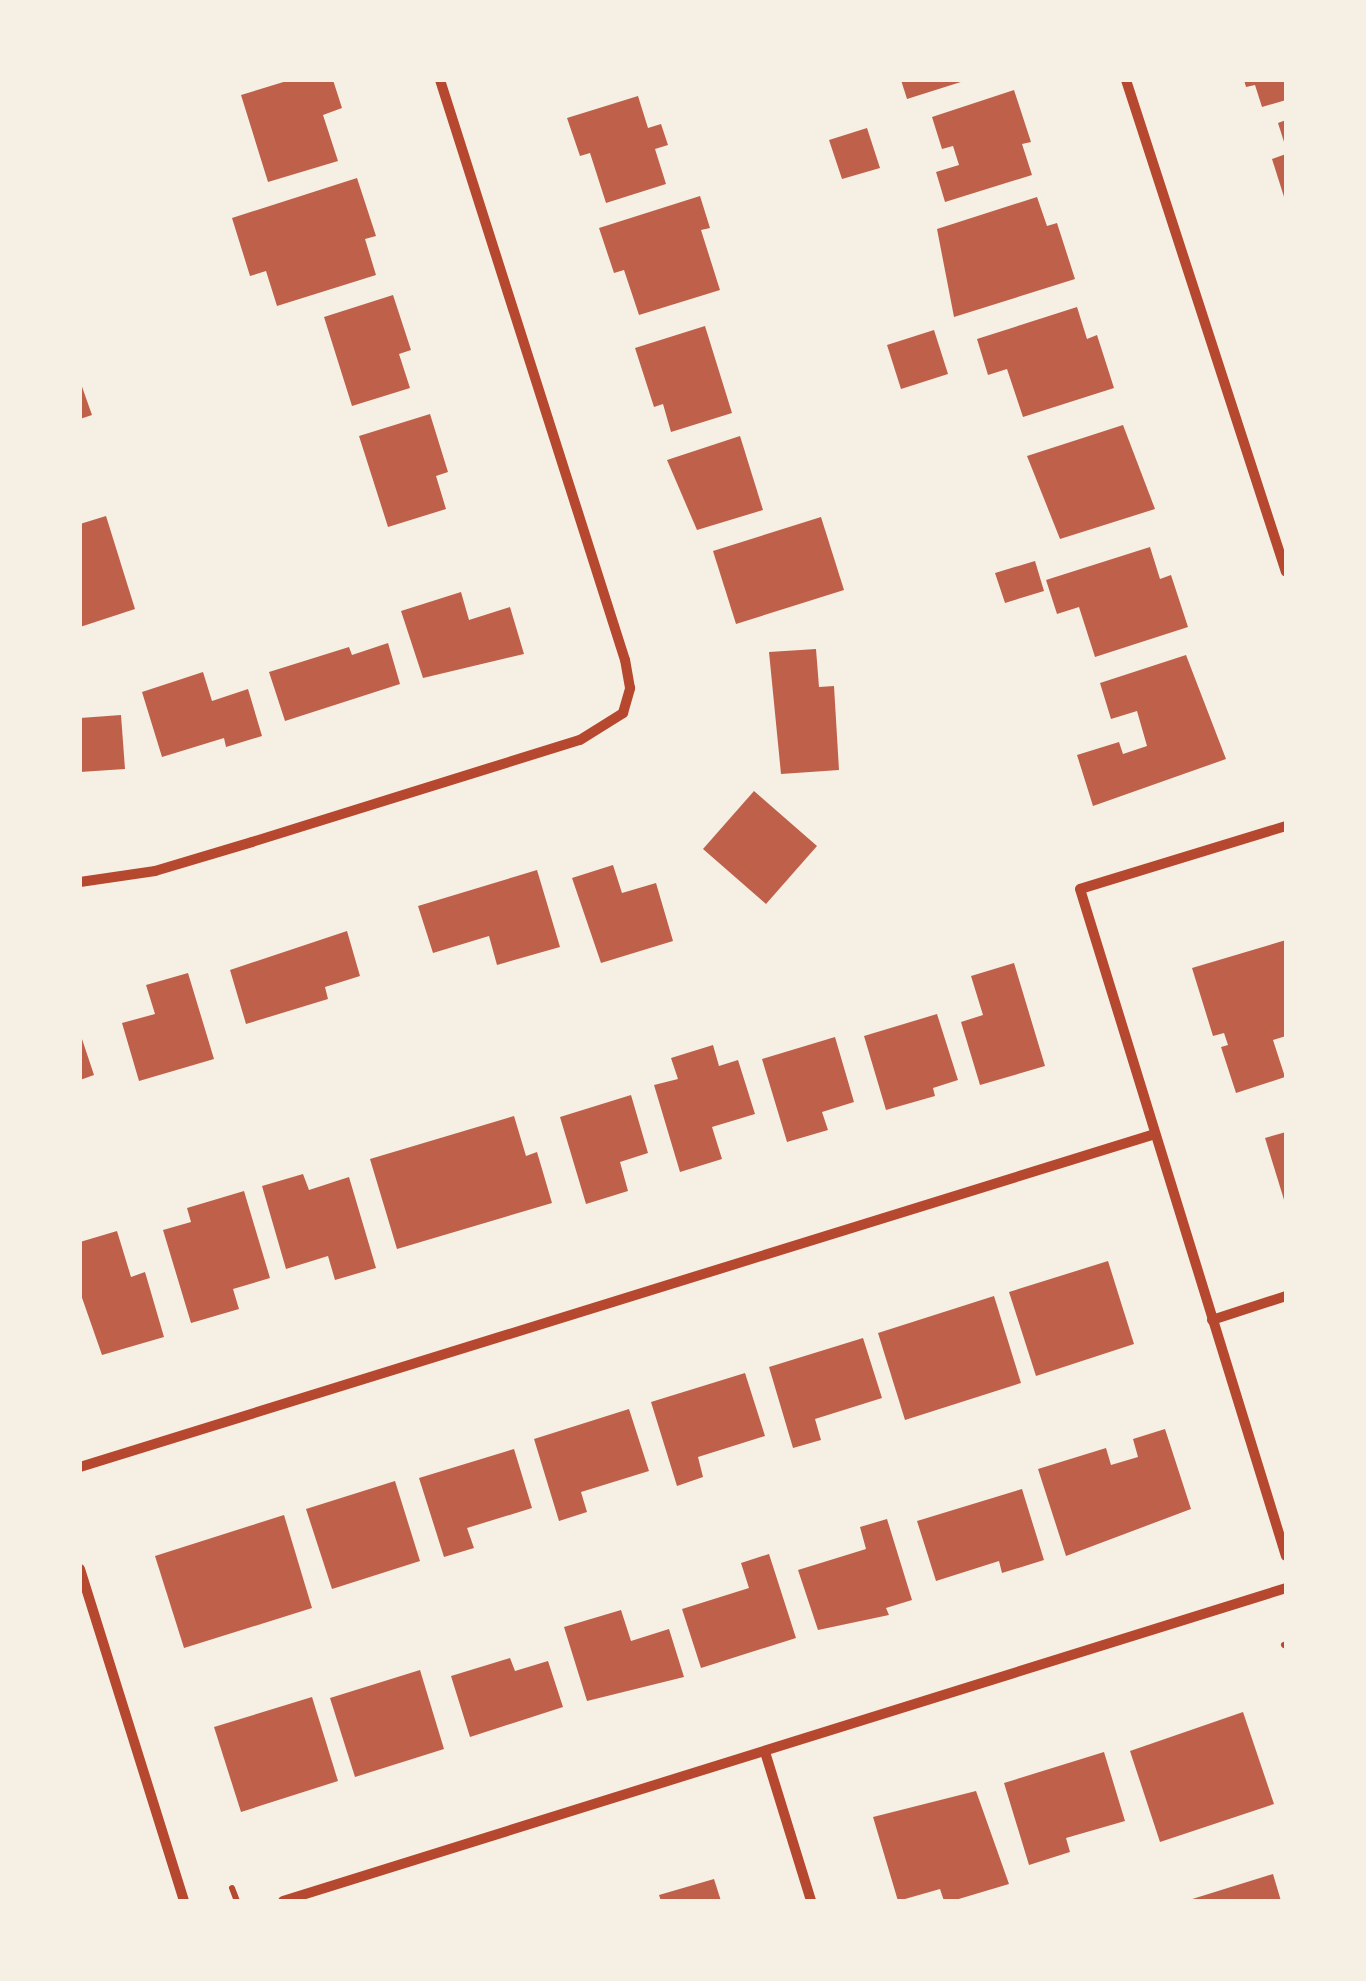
<!DOCTYPE html>
<html>
<head>
<meta charset="utf-8">
<style>
	body { margin:0 }
	#map { position:relative; width:1366px; height:1981px; overflow:hidden; background:#f6efe4; font-family:Spectral,serif }
	div>[style] { position:absolute }
	[style*='--x'] { left:calc(var(--x)*1px); top:calc(var(--y)*1px); width:calc(var(--w)*1px); rotate:calc(var(--a)*1deg) }
	.building>* { inset:0; background:#bf614a }
	.path>* { height:6px; margin:-3px; padding:0 3px; transform-origin:3px; border-radius:3px; background:#b5482f }
	.minor>* { height:10px; margin:-5px; padding:0 5px; transform-origin:5px; border-radius:5px; background:#b5482f }
	span { translate:-50% -50%; white-space:nowrap; text-align:center; line-height:1.15; -webkit-text-stroke:8px #f6efe4; paint-order:stroke }
	.frame { position:absolute; inset:0; border:82px solid #f6efe4; pointer-events:none }
</style>
</head>
<body>
<div id="map">
	<div class="building">
		<i style="clip-path:polygon(290px 80px,333px 80px,342px 108px,323px 115px,338px 161px,268px 182px,241px 95px)"></i>
		<i style="clip-path:polygon(901px 80px,964px 80px,964px 81px,907px 99px)"></i>
		<i style="clip-path:polygon(1244px 80px,1286px 80px,1286px 100px,1262px 107px,1255px 85px,1246px 87px)"></i>
		<i style="clip-path:polygon(1014px 90px,1031px 142px,1022px 144px,1032px 175px,945px 202px,936px 172px,959px 165px,953px 146px,942px 149px,932px 117px)"></i>
		<i style="clip-path:polygon(638px 96px,648px 128px,661px 124px,668px 145px,655px 149px,666px 184px,606px 203px,590px 153px,580px 156px,567px 118px)"></i>
		<i style="clip-path:polygon(1286px 120px,1286px 145px,1285px 145px,1278px 123px)"></i>
		<i style="clip-path:polygon(867px 128px,880px 168px,842px 179px,829px 140px)"></i>
		<i style="clip-path:polygon(1286px 154px,1286px 200px,1285px 200px,1272px 159px)"></i>
		<i style="clip-path:polygon(357px 178px,376px 236px,365px 239px,376px 275px,277px 306px,266px 271px,250px 276px,232px 218px)"></i>
		<i style="clip-path:polygon(700px 196px,710px 228px,701px 230px,720px 290px,639px 315px,624px 270px,614px 273px,599px 228px)"></i>
		<i style="clip-path:polygon(1037px 197px,1047px 226px,1057px 223px,1075px 279px,954px 317px,937px 229px)"></i>
		<i style="clip-path:polygon(393px 295px,411px 350px,399px 354px,410px 388px,352px 406px,324px 317px)"></i>
		<i style="clip-path:polygon(1077px 307px,1087px 339px,1097px 335px,1114px 388px,1023px 417px,1007px 369px,988px 375px,977px 339px)"></i>
		<i style="clip-path:polygon(705px 326px,732px 413px,671px 432px,663px 404px,654px 407px,635px 348px)"></i>
		<i style="clip-path:polygon(934px 330px,948px 374px,901px 389px,887px 345px)"></i>
		<i style="clip-path:polygon(80px 381px,92px 415px,80px 419px)"></i>
		<i style="clip-path:polygon(430px 414px,448px 472px,436px 476px,446px 509px,388px 527px,359px 436px)"></i>
		<i style="clip-path:polygon(1123px 425px,1155px 509px,1060px 539px,1027px 456px)"></i>
		<i style="clip-path:polygon(740px 436px,763px 510px,697px 530px,667px 460px)"></i>
		<i style="clip-path:polygon(106px 516px,135px 609px,80px 627px,80px 524px)"></i>
		<i style="clip-path:polygon(821px 517px,844px 590px,736px 624px,713px 551px)"></i>
		<i style="clip-path:polygon(1150px 547px,1160px 579px,1171px 575px,1188px 627px,1095px 657px,1079px 607px,1057px 614px,1046px 580px)"></i>
		<i style="clip-path:polygon(1035px 561px,1044px 591px,1005px 603px,995px 573px)"></i>
		<i style="clip-path:polygon(461px 592px,469px 620px,510px 607px,524px 654px,423px 678px,401px 611px)"></i>
		<i style="clip-path:polygon(388px 643px,400px 684px,285px 721px,269px 672px,349px 647px,352px 655px)"></i>
		<i style="clip-path:polygon(816px 649px,819px 687px,834px 686px,839px 770px,781px 774px,769px 652px)"></i>
		<i style="clip-path:polygon(1186px 655px,1226px 759px,1093px 806px,1077px 755px,1119px 742px,1123px 754px,1147px 746px,1137px 711px,1111px 719px,1100px 683px)"></i>
		<i style="clip-path:polygon(203px 672px,212px 701px,248px 689px,262px 736px,226px 747px,224px 738px,162px 757px,142px 692px)"></i>
		<i style="clip-path:polygon(121px 715px,125px 769px,80px 772px,80px 718px)"></i>
		<i style="clip-path:polygon(754px 791px,817px 846px,766px 904px,703px 849px)"></i>
		<i style="clip-path:polygon(613px 865px,622px 893px,656px 883px,673px 941px,601px 963px,572px 878px)"></i>
		<i style="clip-path:polygon(537px 870px,560px 947px,497px 965px,489px 936px,433px 953px,418px 906px)"></i>
		<i style="clip-path:polygon(347px 931px,360px 976px,325px 987px,328px 999px,246px 1024px,230px 970px)"></i>
		<i style="clip-path:polygon(1286px 940px,1286px 1036px,1273px 1040px,1285px 1077px,1236px 1093px,1221px 1047px,1228px 1045px,1224px 1033px,1213px 1036px,1192px 968px)"></i>
		<i style="clip-path:polygon(1014px 963px,1045px 1066px,980px 1085px,961px 1022px,983px 1015px,971px 976px)"></i>
		<i style="clip-path:polygon(188px 973px,214px 1059px,139px 1081px,122px 1023px,155px 1014px,146px 985px)"></i>
		<i style="clip-path:polygon(937px 1014px,958px 1080px,933px 1088px,935px 1096px,886px 1110px,864px 1036px)"></i>
		<i style="clip-path:polygon(80px 1033px,94px 1075px,80px 1080px)"></i>
		<i style="clip-path:polygon(835px 1037px,854px 1102px,822px 1112px,828px 1130px,787px 1142px,762px 1059px)"></i>
		<i style="clip-path:polygon(713px 1045px,719px 1066px,738px 1060px,755px 1114px,712px 1127px,722px 1159px,680px 1172px,654px 1085px,678px 1079px,671px 1058px)"></i>
		<i style="clip-path:polygon(631px 1095px,648px 1153px,620px 1162px,628px 1191px,586px 1204px,560px 1117px)"></i>
		<i style="clip-path:polygon(514px 1116px,526px 1156px,537px 1152px,552px 1203px,397px 1249px,370px 1159px)"></i>
		<i style="clip-path:polygon(1286px 1132px,1286px 1203px,1285px 1203px,1265px 1138px)"></i>
		<i style="clip-path:polygon(303px 1174px,309px 1190px,349px 1177px,376px 1268px,335px 1280px,328px 1256px,286px 1269px,262px 1186px)"></i>
		<i style="clip-path:polygon(244px 1191px,270px 1278px,233px 1289px,239px 1309px,191px 1323px,163px 1230px,191px 1222px,187px 1208px)"></i>
		<i style="clip-path:polygon(117px 1231px,131px 1277px,145px 1272px,164px 1337px,102px 1355px,80px 1292px,80px 1242px)"></i>
		<i style="clip-path:polygon(1108px 1261px,1134px 1344px,1036px 1376px,1009px 1292px)"></i>
		<i style="clip-path:polygon(994px 1296px,1021px 1383px,905px 1420px,878px 1333px)"></i>
		<i style="clip-path:polygon(863px 1338px,882px 1398px,815px 1419px,821px 1440px,793px 1448px,769px 1367px)"></i>
		<i style="clip-path:polygon(745px 1373px,765px 1436px,698px 1457px,703px 1477px,677px 1486px,651px 1402px)"></i>
		<i style="clip-path:polygon(629px 1409px,649px 1471px,581px 1492px,587px 1512px,559px 1521px,534px 1439px)"></i>
		<i style="clip-path:polygon(1165px 1429px,1191px 1509px,1066px 1556px,1038px 1469px,1106px 1448px,1111px 1465px,1138px 1457px,1133px 1439px)"></i>
		<i style="clip-path:polygon(514px 1449px,532px 1508px,467px 1528px,474px 1548px,444px 1557px,419px 1478px)"></i>
		<i style="clip-path:polygon(395px 1481px,420px 1561px,332px 1589px,306px 1509px)"></i>
		<i style="clip-path:polygon(1022px 1489px,1044px 1560px,1002px 1573px,999px 1561px,936px 1581px,917px 1521px)"></i>
		<i style="clip-path:polygon(284px 1515px,312px 1608px,184px 1648px,155px 1556px)"></i>
		<i style="clip-path:polygon(887px 1519px,912px 1600px,886px 1608px,889px 1615px,818px 1630px,798px 1570px,866px 1549px,860px 1527px)"></i>
		<i style="clip-path:polygon(769px 1554px,796px 1638px,701px 1668px,682px 1609px,749px 1588px,741px 1563px)"></i>
		<i style="clip-path:polygon(621px 1610px,631px 1641px,669px 1629px,684px 1677px,587px 1701px,564px 1627px)"></i>
		<i style="clip-path:polygon(510px 1658px,515px 1671px,548px 1661px,563px 1707px,470px 1737px,451px 1676px)"></i>
		<i style="clip-path:polygon(420px 1670px,444px 1749px,355px 1777px,330px 1698px)"></i>
		<i style="clip-path:polygon(312px 1697px,338px 1781px,241px 1812px,214px 1727px)"></i>
		<i style="clip-path:polygon(1243px 1712px,1274px 1804px,1160px 1842px,1130px 1751px)"></i>
		<i style="clip-path:polygon(1104px 1752px,1125px 1821px,1066px 1838px,1070px 1852px,1029px 1865px,1004px 1783px)"></i>
		<i style="clip-path:polygon(976px 1791px,1009px 1884px,952px 1901px,944px 1901px,940px 1889px,898px 1901px,873px 1817px)"></i>
		<i style="clip-path:polygon(1273px 1874px,1281px 1901px,1189px 1901px,1189px 1900px)"></i>
		<i style="clip-path:polygon(714px 1879px,721px 1901px,661px 1901px,659px 1895px)"></i>
	</div>
	<div class="path">
		<i style="--x:1284;--y:1645;--w:2;--a:-27"></i>
		<i style="--x:232;--y:1888;--w:14;--a:69"></i>
	</div>
	<div class="minor">
		<i style="--x:1126;--y:80;--w:517;--a:71.99"></i>
		<i style="--x:1286;--y:826;--w:215;--a:163"></i>
		<i style="--x:1080;--y:889;--w:698;--a:72.84"></i>
		<i style="--x:80;--y:882;--w:76;--a:-8.3"></i>
		<i style="--x:155;--y:871;--w:101;--a:-16.6"></i>
		<i style="--x:252;--y:842;--w:343;--a:-17.3"></i>
		<i style="--x:580;--y:740;--w:51;--a:-32.1"></i>
		<i style="--x:623;--y:713;--w:26;--a:-74"></i>
		<i style="--x:630;--y:688;--w:28;--a:-100"></i>
		<i style="--x:625;--y:660;--w:609;--a:-107.69"></i>
		<i style="--x:1212;--y:1320;--w:78;--a:-18"></i>
		<i style="--x:80;--y:1467;--w:1125;--a:-17.21"></i>
		<i style="--x:80;--y:1569;--w:348;--a:72.6"></i>
		<i style="--x:765;--y:1752;--w:156;--a:72.8"></i>
		<i style="--x:283;--y:1901;--w:1051;--a:-17.33"></i>
	</div>
	<div class="frame"></div>
</div>
</body>
</html>
